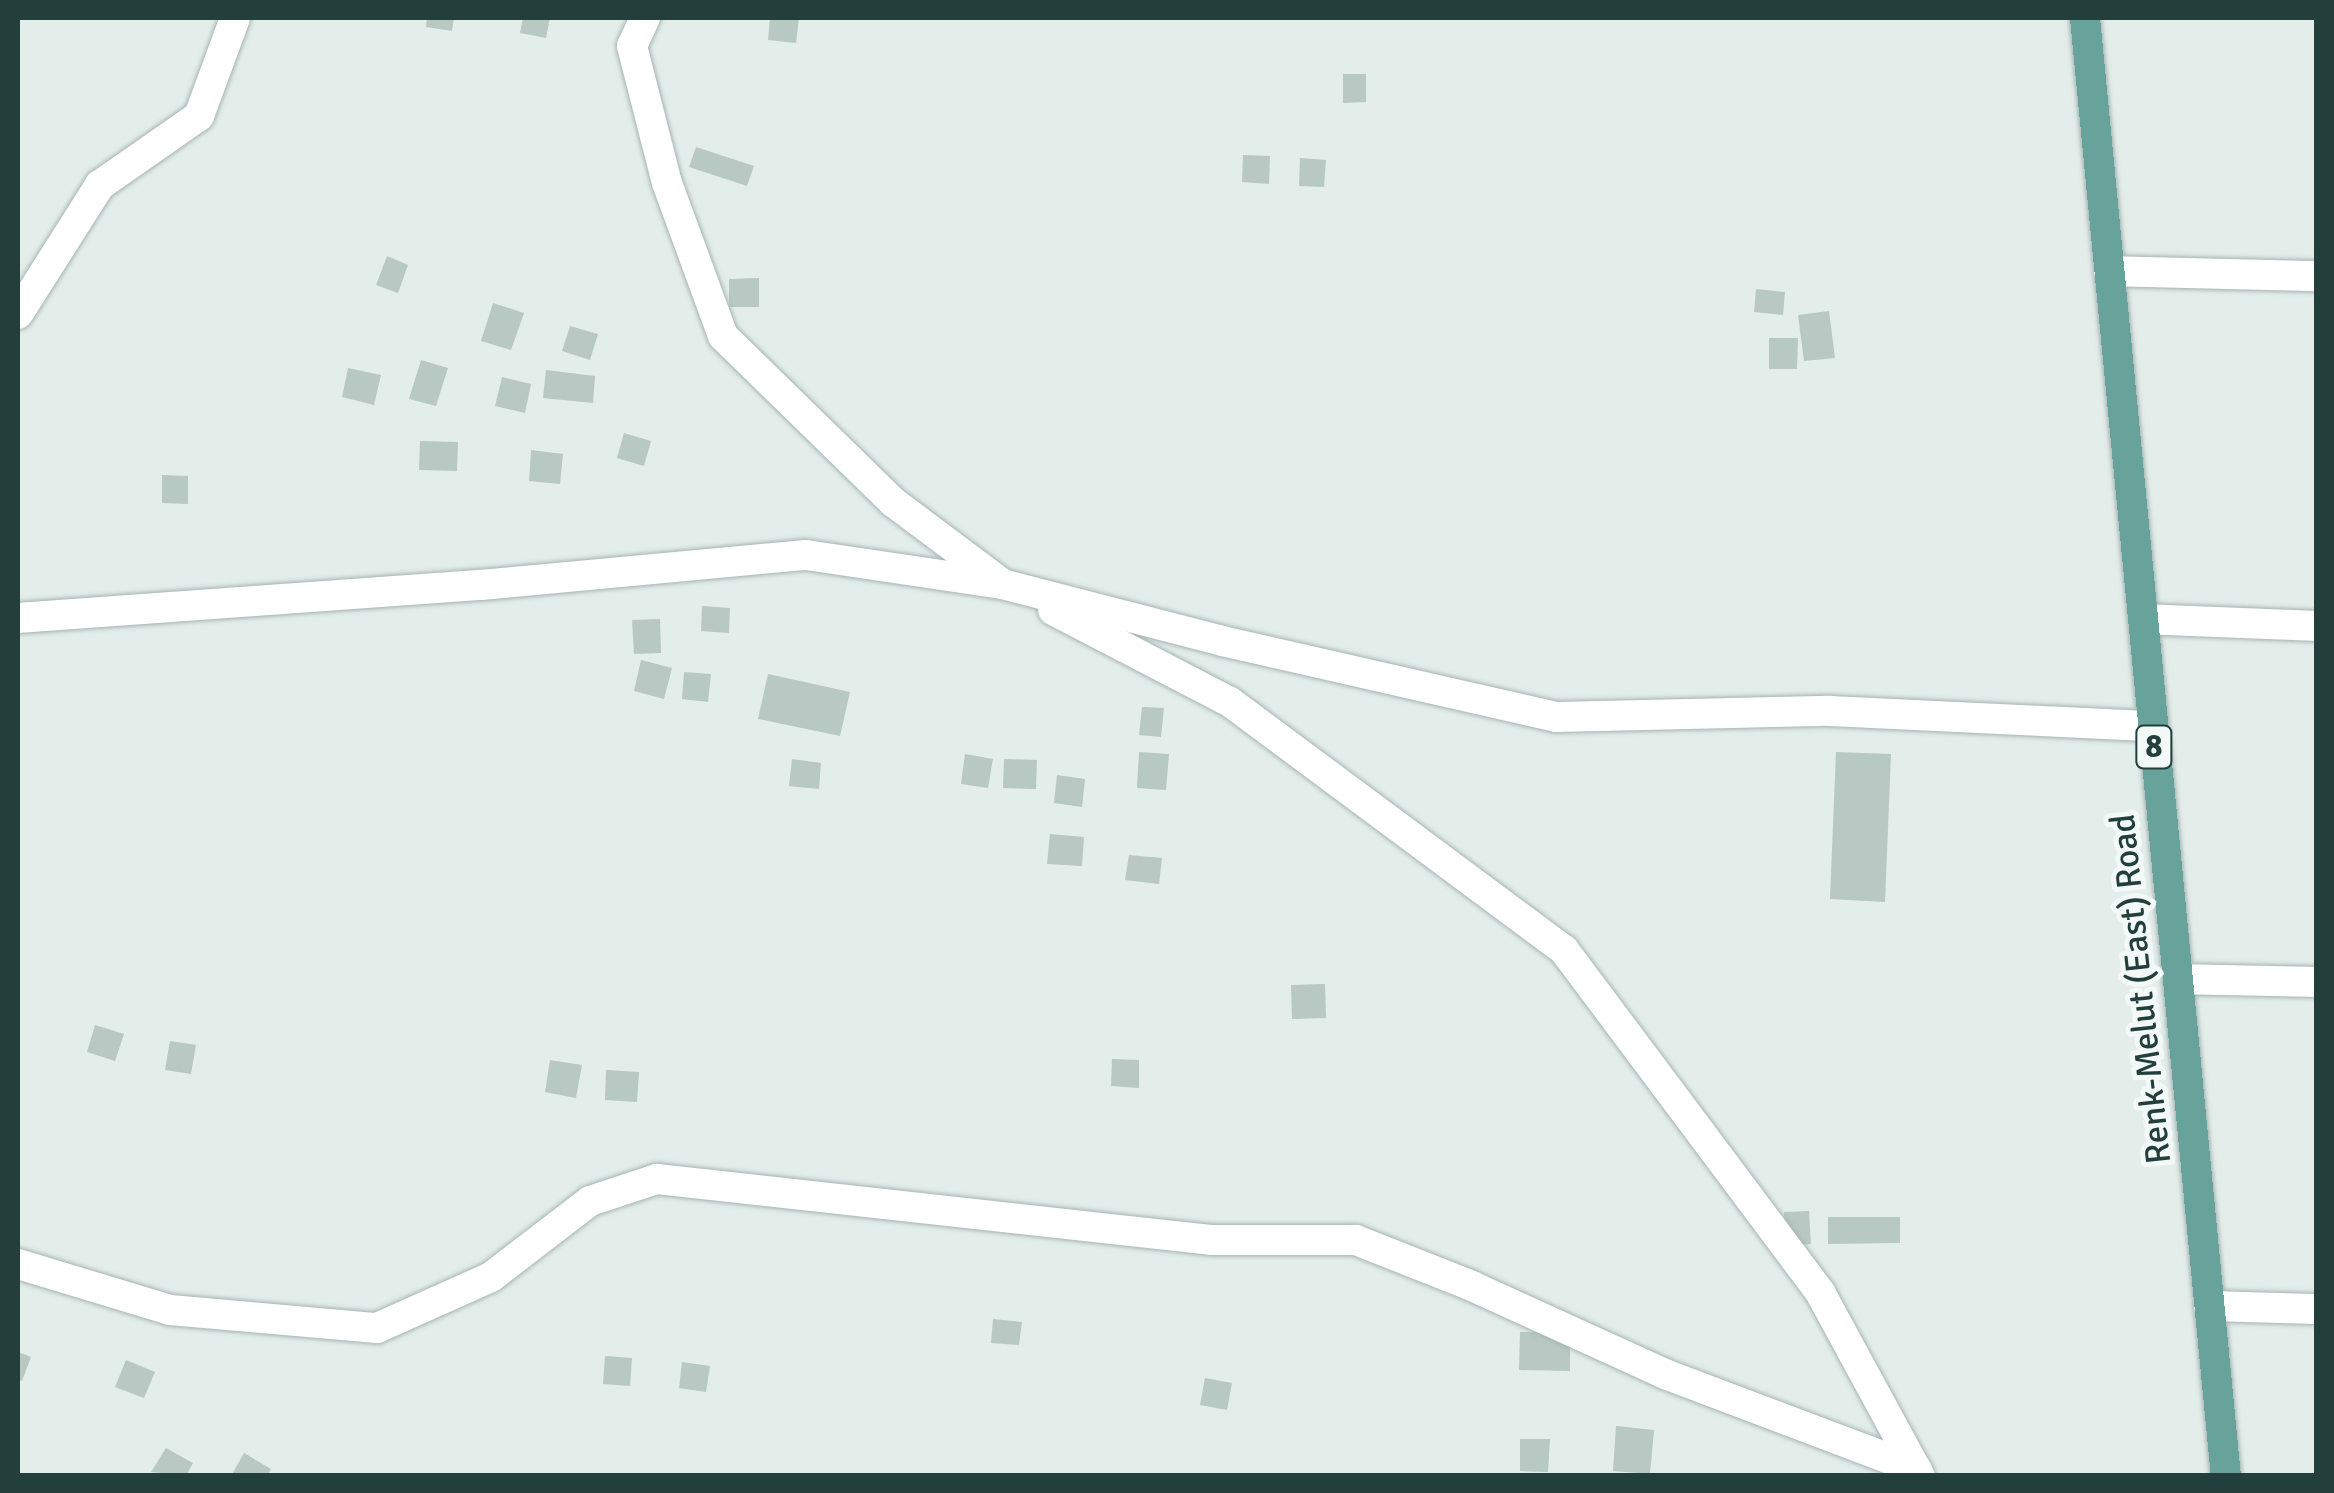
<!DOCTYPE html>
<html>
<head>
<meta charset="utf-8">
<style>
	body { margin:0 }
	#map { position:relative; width:2334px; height:1493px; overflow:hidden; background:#e3edea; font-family:Signika,sans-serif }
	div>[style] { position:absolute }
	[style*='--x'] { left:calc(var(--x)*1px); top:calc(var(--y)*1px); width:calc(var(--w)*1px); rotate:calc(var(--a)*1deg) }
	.building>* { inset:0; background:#b8c8c3 }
	.roads { filter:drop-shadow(0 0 2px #a5b5b2) drop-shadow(0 0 2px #a5b5b2) }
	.minor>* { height:30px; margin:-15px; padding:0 15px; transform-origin:15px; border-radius:15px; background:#fff }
	.primary>* { height:30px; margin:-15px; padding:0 15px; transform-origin:15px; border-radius:15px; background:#67a39b }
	span { translate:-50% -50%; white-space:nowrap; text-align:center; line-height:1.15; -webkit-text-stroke:10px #f3f9f7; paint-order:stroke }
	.shield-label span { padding:2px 8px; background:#f3f9f7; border:2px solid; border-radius:8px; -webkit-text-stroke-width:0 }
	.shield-label { font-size:32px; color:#223f3b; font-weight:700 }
	.street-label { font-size:35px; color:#223f3b }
	.frame { position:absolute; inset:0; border:20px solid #223f3b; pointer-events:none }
</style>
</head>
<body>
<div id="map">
	<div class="building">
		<i style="clip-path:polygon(427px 18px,454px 18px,452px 31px,426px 27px)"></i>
		<i style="clip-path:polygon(523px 18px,550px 18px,546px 38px,520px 33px)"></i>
		<i style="clip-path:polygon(770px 18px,799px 18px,796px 43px,768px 40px)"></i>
		<i style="clip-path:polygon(1343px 74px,1366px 74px,1366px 102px,1343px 103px)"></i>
		<i style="clip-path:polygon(696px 147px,754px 166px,747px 186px,689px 167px)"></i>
		<i style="clip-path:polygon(1243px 155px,1270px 156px,1269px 184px,1242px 182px)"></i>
		<i style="clip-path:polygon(1300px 158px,1326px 160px,1324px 187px,1299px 186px)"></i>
		<i style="clip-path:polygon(387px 256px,408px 265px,398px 293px,376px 285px)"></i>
		<i style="clip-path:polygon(759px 278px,759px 307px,729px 307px,729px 279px)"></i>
		<i style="clip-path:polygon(1756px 289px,1785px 292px,1783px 315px,1754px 312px)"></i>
		<i style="clip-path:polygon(493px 303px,524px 313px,511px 350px,481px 341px)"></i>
		<i style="clip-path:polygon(1829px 311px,1835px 358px,1804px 361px,1798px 315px)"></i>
		<i style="clip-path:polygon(570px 326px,598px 334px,590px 360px,562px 351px)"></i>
		<i style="clip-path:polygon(1769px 338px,1798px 338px,1797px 369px,1769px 369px)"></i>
		<i style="clip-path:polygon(421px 360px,448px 368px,436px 406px,409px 399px)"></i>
		<i style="clip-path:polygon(348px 368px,381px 375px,374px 405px,342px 397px)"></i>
		<i style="clip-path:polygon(546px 370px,595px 376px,593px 403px,543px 398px)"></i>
		<i style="clip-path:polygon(502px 377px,531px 384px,525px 413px,495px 406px)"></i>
		<i style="clip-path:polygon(624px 433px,651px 441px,644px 466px,617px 458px)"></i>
		<i style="clip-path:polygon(420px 441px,458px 442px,457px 471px,419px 470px)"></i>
		<i style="clip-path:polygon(531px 450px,563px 454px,560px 484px,529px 481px)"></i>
		<i style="clip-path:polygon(162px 475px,188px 476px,188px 504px,162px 503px)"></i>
		<i style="clip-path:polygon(702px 606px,730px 608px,729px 633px,701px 631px)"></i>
		<i style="clip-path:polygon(660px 619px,661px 653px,634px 654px,632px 620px)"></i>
		<i style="clip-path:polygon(641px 660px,672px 668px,664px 699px,634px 691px)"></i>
		<i style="clip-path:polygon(684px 672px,711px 674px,708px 702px,682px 699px)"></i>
		<i style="clip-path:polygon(768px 674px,850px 692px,840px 736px,758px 719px)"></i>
		<i style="clip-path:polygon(1142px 707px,1164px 708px,1161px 737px,1139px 735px)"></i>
		<i style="clip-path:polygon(1139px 752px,1169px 754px,1166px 790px,1137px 788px)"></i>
		<i style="clip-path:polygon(1836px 752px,1891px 754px,1885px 902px,1830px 899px)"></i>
		<i style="clip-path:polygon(965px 754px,993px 759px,988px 788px,961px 784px)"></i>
		<i style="clip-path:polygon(792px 759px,821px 763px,819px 789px,789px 786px)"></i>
		<i style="clip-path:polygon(1004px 759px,1037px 760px,1036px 789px,1003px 788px)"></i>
		<i style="clip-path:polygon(1057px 775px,1085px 779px,1082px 807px,1054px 803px)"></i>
		<i style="clip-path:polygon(1050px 834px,1084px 837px,1082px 866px,1047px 864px)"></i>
		<i style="clip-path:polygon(1129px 855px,1162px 858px,1159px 884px,1125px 880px)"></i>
		<i style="clip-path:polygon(1325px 984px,1326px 1018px,1292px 1019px,1291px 985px)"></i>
		<i style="clip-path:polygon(95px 1025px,124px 1034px,115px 1061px,87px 1052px)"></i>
		<i style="clip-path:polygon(170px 1041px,196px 1045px,191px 1074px,165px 1070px)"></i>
		<i style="clip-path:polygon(1112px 1059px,1139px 1060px,1139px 1088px,1111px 1086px)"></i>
		<i style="clip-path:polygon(550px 1060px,582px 1065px,576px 1098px,545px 1092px)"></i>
		<i style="clip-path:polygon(606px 1070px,639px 1072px,637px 1102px,605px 1100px)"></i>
		<i style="clip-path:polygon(1809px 1211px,1811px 1244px,1786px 1246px,1784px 1212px)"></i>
		<i style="clip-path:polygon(1828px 1217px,1900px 1217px,1900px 1243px,1828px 1244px)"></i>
		<i style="clip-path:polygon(993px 1319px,1022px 1322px,1019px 1345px,991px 1343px)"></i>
		<i style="clip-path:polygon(1520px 1332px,1570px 1332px,1570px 1371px,1519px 1370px)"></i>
		<i style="clip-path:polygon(18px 1352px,31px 1357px,22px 1381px,18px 1380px)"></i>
		<i style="clip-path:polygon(605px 1356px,632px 1358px,630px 1386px,603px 1384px)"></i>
		<i style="clip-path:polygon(126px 1360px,155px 1372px,144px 1398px,115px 1387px)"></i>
		<i style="clip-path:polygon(682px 1362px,710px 1366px,706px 1392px,679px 1388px)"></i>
		<i style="clip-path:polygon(1205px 1378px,1232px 1383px,1227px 1410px,1200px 1405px)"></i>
		<i style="clip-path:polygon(1616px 1426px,1654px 1430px,1650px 1474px,1613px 1471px)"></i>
		<i style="clip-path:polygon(1520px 1439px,1550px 1439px,1548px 1472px,1520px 1471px)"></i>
		<i style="clip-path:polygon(166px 1448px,193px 1463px,186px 1476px,151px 1472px)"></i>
		<i style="clip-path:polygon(244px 1453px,271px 1469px,267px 1476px,231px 1476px)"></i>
	</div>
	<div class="roads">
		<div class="minor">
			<i style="--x:645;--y:18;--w:31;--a:115"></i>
			<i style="--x:632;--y:46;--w:141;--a:75.7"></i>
			<i style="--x:667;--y:183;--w:163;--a:69.9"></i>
			<i style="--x:723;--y:336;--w:238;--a:44.3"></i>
			<i style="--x:893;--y:502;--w:134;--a:36.8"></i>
			<i style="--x:2109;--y:271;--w:207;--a:1.4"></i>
			<i style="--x:18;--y:314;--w:153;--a:-57.6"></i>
			<i style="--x:100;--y:185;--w:121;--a:-34.9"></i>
			<i style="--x:199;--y:116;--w:104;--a:-69.8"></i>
			<i style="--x:1053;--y:610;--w:199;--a:27.5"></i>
			<i style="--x:1230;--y:702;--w:416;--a:36.6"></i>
			<i style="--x:1564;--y:950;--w:429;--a:53.2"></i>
			<i style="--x:1821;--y:1294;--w:207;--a:61.5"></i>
			<i style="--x:18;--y:618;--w:464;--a:-4.1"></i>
			<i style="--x:481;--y:585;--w:326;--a:-5.3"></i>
			<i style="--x:806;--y:555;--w:198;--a:8.4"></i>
			<i style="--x:1002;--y:584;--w:227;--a:14.5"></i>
			<i style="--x:1222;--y:641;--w:343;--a:12.8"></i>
			<i style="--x:1556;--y:717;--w:274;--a:-1.3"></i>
			<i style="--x:1830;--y:711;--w:322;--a:2.7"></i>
			<i style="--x:2143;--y:619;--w:173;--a:2.3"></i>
			<i style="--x:2178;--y:979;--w:138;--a:1.2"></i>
			<i style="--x:18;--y:1264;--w:159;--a:16.8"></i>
			<i style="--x:170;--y:1310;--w:208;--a:5"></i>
			<i style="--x:377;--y:1328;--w:125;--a:-24.1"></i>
			<i style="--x:491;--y:1277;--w:125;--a:-37.5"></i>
			<i style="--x:590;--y:1201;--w:71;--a:-18.2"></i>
			<i style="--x:657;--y:1179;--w:557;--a:6.28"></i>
			<i style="--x:1211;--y:1240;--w:145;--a:0"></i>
			<i style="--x:1356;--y:1240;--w:125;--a:21.6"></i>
			<i style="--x:1472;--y:1286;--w:212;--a:24.5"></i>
			<i style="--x:1665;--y:1374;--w:269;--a:20.7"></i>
			<i style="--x:2209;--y:1306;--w:107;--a:1.6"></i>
		</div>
		<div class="primary">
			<i style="--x:2085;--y:18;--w:1465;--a:84.48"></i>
		</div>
	</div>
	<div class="shield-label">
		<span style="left:2154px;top:747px">8</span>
	</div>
	<div class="street-label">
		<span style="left:2141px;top:989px;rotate:-96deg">Renk-Melut (East) Road</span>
	</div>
	<div class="frame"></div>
</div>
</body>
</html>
